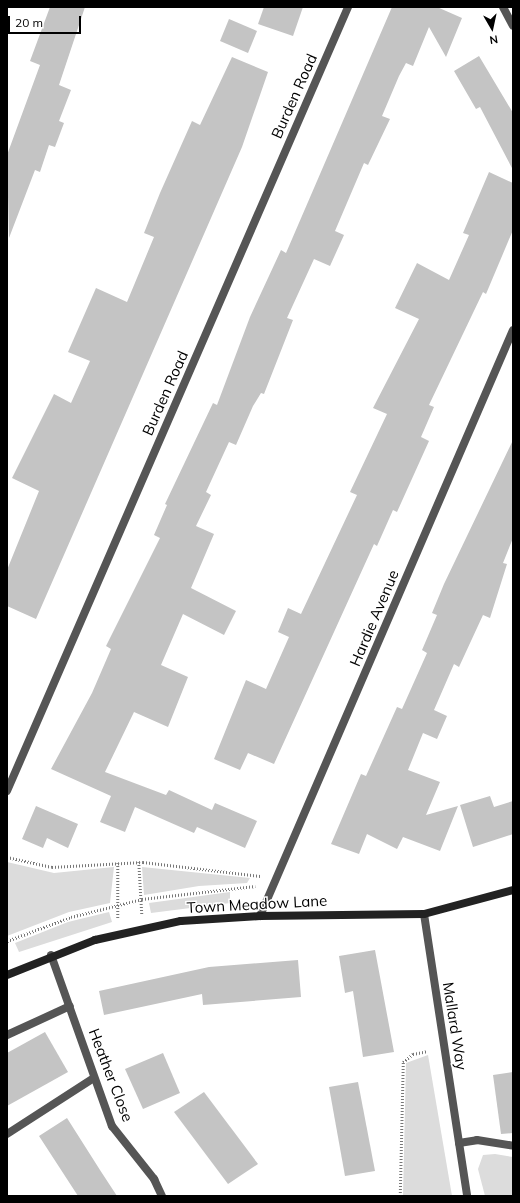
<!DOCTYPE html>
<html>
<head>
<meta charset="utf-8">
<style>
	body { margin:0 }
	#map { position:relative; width:520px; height:1203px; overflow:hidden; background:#fff; font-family:Mulish,sans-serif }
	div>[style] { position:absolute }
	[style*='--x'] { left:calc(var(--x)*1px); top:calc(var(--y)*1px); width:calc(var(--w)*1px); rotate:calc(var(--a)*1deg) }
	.green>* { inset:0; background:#dcdcdc }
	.building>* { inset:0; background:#c4c4c4 }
	.path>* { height:2.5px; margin-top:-1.25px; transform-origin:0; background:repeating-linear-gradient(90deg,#777 0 1px,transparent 0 3px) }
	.lane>* { height:8px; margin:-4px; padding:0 4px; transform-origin:4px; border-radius:4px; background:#555 }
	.street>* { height:8px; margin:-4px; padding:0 4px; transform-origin:4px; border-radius:4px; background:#555 }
	.secondary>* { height:8px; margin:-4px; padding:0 4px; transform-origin:4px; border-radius:4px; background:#222 }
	span { translate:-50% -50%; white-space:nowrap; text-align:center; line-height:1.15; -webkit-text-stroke:3px #fff; paint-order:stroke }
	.street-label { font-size:15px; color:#000 }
	.frame { position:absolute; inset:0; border:8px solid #000; pointer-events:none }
	.north { position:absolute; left:472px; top:8px; width:40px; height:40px; -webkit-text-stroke:3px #fff; paint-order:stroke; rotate:171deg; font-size:11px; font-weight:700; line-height:16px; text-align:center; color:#000 }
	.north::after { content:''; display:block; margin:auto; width:14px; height:18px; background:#000; clip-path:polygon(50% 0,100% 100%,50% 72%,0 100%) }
	.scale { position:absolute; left:8px; top:16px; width:73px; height:18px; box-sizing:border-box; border:2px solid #000; border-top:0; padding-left:5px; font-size:12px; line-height:14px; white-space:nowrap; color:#000; -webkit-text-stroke:3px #fff; paint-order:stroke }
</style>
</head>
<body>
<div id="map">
	<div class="green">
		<i style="clip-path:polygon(7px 862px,54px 873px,114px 867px,110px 903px,69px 912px,7px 936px)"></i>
		<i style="clip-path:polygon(142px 867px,250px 878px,247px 883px,199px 886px,144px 895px)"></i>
		<i style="clip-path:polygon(230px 892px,230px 903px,151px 913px,149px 903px)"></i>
		<i style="clip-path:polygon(109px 912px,112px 922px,19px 952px,15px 943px,68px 922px)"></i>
		<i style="clip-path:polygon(428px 1055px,452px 1196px,403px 1196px,406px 1063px)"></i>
		<i style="clip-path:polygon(495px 1154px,513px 1157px,513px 1196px,485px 1196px,478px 1169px,483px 1155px)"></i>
	</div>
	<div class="building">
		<i style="clip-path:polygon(50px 7px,85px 7px,59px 85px,71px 90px,59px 121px,64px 123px,55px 147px,49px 145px,40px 172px,35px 170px,9px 238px,7px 155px,40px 65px,30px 61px)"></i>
		<i style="clip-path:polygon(264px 7px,303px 7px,293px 36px,258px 24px)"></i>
		<i style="clip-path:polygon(392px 7px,437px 7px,462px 18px,446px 57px,429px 27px,413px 66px,406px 63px,399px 76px,382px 116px,390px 119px,368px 165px,364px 163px,335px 231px,344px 235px,330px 266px,314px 259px,287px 318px,293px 320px,264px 394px,261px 393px,253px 406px,236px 445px,229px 442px,206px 492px,211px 495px,196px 526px,214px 534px,191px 588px,236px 611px,224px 635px,183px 614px,161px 665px,188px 677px,168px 727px,134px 712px,105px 772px,166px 795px,169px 790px,212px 810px,215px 803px,257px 821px,245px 848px,197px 827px,194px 833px,135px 807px,125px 832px,100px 822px,111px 796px,51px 769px,92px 693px,111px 649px,106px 646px,160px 538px,154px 535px,167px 505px,165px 504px,213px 403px,217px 405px,250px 317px,281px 250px,286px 253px)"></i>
		<i style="clip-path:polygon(229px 19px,257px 31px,248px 53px,220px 41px)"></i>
		<i style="clip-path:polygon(479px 56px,513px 113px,513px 170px,480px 107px,476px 109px,454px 71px)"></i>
		<i style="clip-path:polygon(232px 57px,268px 72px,242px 147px,36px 619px,7px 606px,7px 570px,39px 491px,12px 478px,54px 394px,71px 403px,90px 361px,68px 352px,96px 288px,127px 302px,154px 237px,144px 233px,160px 193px,192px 121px,200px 125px)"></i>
		<i style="clip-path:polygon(489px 172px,513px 183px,513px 230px,486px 294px,483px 292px,429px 405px,434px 407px,421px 437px,429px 441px,397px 512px,393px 510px,377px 546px,374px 544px,274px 764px,248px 753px,240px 770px,214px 759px,246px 680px,266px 689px,289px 637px,278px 632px,288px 608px,301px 614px,357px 495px,350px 492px,387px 414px,373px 408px,419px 319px,395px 308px,417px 263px,449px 280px,469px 235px,463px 233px)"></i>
		<i style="clip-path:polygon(513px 440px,513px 538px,503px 563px,507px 564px,490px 618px,483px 615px,459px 667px,454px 664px,434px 710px,447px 716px,437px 739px,423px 733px,408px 770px,440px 782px,426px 815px,458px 806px,440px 851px,403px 837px,397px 849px,367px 834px,359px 854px,331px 844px,361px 774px,366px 776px,397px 707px,402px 709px,427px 653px,422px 650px,437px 615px,432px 613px,444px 584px)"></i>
		<i style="clip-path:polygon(490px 796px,494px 807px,513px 801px,513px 834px,473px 847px,460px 805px)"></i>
		<i style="clip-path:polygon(36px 806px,78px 824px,68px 848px,47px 838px,43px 848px,22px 839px)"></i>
		<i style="clip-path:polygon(375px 950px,394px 1052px,363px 1057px,353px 991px,345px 993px,339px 956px)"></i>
		<i style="clip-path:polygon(298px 960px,301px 997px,203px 1005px,202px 994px,104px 1015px,99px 991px,209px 967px)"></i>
		<i style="clip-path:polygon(45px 1032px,68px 1072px,7px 1106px,7px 1053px)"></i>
		<i style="clip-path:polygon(163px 1053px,180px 1093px,143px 1109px,125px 1069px)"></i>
		<i style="clip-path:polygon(513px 1072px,513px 1133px,501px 1134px,493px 1075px)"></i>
		<i style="clip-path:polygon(358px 1082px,375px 1171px,345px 1176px,329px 1087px)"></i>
		<i style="clip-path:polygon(204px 1092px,258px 1164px,228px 1184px,174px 1112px)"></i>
		<i style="clip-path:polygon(67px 1118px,100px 1170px,117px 1196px,78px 1196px,39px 1136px)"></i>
	</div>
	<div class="path">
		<i style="--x:7;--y:857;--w:46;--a:12.5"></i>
		<i style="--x:52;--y:867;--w:91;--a:-3.1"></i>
		<i style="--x:143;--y:862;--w:118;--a:6.8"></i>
		<i style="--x:139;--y:862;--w:52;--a:86.7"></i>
		<i style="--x:118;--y:863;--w:55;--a:90"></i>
		<i style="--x:7;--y:941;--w:68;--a:-20.6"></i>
		<i style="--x:71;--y:917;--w:73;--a:-14.2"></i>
		<i style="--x:142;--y:899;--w:114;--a:-6.6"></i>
		<i style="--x:400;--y:1196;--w:134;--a:-88.7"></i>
		<i style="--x:403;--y:1062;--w:13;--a:-39"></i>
		<i style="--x:413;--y:1054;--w:15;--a:-11"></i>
	</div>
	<div class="lane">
		<i style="--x:7;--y:1035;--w:69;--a:-24.7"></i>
		<i style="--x:7;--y:1134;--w:103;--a:-32.8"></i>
	</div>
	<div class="street">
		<i style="--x:503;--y:7;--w:21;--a:62"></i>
		<i style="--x:7;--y:791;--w:855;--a:-66.49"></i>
		<i style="--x:424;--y:914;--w:285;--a:81.3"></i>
		<i style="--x:260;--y:916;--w:638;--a:-66.65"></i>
		<i style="--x:51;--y:955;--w:182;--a:70.4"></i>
		<i style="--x:112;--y:1126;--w:68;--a:51.6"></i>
		<i style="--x:154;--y:1179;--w:19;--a:65"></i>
		<i style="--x:459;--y:1143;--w:18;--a:-9"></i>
		<i style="--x:477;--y:1140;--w:36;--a:9"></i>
	</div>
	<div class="secondary">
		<i style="--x:7;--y:975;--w:95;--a:-21.7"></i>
		<i style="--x:95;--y:940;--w:88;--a:-12.5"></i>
		<i style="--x:181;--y:921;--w:79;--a:-3.6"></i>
		<i style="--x:260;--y:916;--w:164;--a:-0.7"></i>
		<i style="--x:424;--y:914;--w:92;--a:-15.1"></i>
	</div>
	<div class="street-label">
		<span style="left:294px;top:96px;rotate:-66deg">Burden Road</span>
		<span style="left:165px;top:393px;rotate:-66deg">Burden Road</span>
		<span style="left:374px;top:618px;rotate:-67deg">Hardie Avenue</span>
		<span style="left:257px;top:904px;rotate:-3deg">Town Meadow Lane</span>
		<span style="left:455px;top:1026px;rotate:81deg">Mallard Way</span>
		<span style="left:111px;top:1075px;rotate:69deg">Heather Close</span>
	</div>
	<div class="frame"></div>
	<div class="north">N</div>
	<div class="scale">20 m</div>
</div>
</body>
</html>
